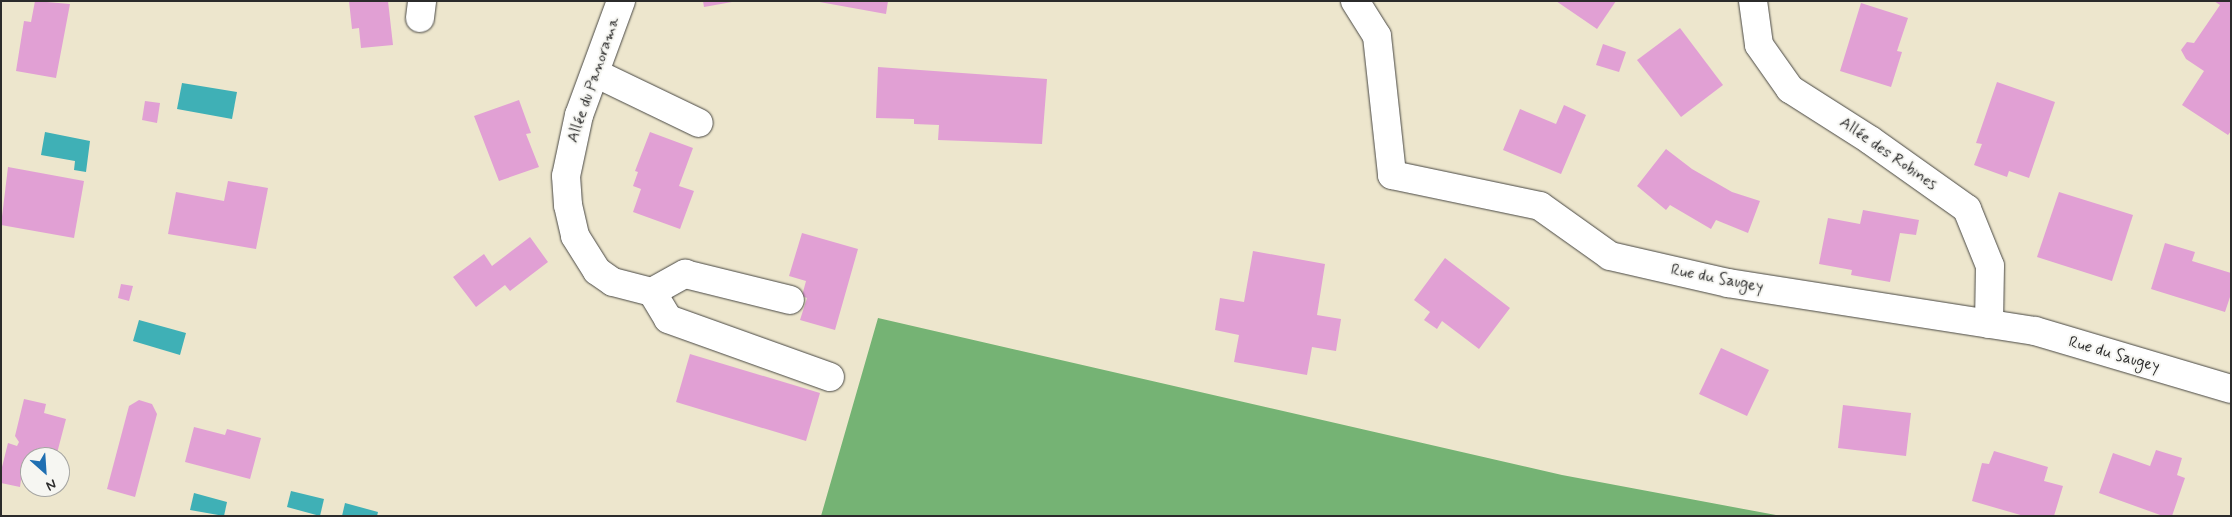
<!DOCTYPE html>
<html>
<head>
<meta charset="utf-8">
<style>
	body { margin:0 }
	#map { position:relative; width:2232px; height:517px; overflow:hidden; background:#ede6cd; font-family:Mynerve,sans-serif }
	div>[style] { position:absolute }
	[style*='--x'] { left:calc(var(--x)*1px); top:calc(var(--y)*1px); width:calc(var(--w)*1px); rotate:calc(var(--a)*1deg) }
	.forest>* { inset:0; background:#75b374 }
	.water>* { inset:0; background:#3fb0b6 }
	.building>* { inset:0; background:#e1a0d4 }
	.roads { filter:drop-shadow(0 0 1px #484743) drop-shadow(0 0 1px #484743) }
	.minor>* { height:28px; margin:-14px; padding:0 14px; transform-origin:14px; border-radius:14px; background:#fff }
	span { translate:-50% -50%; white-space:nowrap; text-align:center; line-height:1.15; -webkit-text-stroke:4px #f6f6f2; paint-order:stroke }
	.street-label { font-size:16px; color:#2b2b2b }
	.frame { position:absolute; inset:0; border:2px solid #2b2b2b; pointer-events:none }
	.north { position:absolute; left:20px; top:447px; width:50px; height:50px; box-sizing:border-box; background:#f6f6f2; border:1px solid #a5a5a2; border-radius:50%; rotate:154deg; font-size:14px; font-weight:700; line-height:20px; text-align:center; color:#2b2b2b }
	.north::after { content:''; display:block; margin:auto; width:18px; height:22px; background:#1f6fb2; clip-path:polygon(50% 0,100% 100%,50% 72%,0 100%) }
</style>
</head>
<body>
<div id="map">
	<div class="forest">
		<i style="clip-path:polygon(878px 318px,1562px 475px,1781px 516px,821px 516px)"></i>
	</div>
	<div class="water">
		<i style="clip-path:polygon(182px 83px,237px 92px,232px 119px,177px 109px)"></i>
		<i style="clip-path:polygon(45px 132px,90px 141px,86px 172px,74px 170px,75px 161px,41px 155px)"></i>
		<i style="clip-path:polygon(139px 320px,186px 333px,180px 355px,133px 341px)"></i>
		<i style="clip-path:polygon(291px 491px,324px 499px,320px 516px,287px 507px)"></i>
		<i style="clip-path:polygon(194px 493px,227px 502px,224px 516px,190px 510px)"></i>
		<i style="clip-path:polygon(345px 503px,378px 512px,377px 516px,342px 516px)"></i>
	</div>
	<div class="building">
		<i style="clip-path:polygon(35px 1px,70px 4px,56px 78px,16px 71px,24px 21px,31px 22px)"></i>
		<i style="clip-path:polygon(349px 1px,388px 1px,393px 45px,361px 48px,359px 28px,352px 29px)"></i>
		<i style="clip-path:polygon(703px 1px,732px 1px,732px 2px,704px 7px)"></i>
		<i style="clip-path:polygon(814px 1px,888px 1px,886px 14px)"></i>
		<i style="clip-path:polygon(1556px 1px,1616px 1px,1597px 29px)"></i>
		<i style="clip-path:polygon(2214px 1px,2231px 1px,2231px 131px,2228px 135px,2182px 105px,2204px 71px,2186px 59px,2181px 50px,2187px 42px,2194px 43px,2220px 5px)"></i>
		<i style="clip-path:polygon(1861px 3px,1908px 18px,1897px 51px,1902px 52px,1891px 87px,1840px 71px)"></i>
		<i style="clip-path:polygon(1680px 28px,1723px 85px,1681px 117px,1637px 60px)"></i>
		<i style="clip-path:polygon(1603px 44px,1626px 52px,1619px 72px,1596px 65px)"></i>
		<i style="clip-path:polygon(878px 67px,1047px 79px,1042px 144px,938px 140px,939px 125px,914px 124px,914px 119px,876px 118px)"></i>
		<i style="clip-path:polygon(1997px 82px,2055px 102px,2029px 178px,2009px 171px,2007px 177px,1974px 165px,1982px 144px,1976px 143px)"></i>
		<i style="clip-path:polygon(519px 100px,531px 133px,526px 134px,539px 167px,499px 181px,474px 116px)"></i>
		<i style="clip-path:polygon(145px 101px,160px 103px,157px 123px,142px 120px)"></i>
		<i style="clip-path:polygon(1564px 105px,1586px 115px,1561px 174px,1503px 150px,1520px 109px,1556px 124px)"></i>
		<i style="clip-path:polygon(650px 132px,693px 148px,679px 186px,694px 191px,680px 229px,633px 212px,641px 189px,633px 186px,638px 172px,635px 171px)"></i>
		<i style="clip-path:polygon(1666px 149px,1692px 169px,1732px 192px,1760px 201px,1748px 233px,1716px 220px,1711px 229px,1670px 205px,1666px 210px,1637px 186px)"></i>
		<i style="clip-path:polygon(8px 167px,84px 181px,74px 238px,1px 225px)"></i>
		<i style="clip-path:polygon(228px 181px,268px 188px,256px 249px,168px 234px,176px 192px,224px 201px)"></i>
		<i style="clip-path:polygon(2059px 192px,2133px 215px,2112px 281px,2037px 257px)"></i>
		<i style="clip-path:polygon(1863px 210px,1919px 220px,1916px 235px,1900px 233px,1890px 282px,1851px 275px,1852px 270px,1819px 264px,1828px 218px,1860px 224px)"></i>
		<i style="clip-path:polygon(802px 233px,858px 249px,835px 330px,800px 320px,807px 298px,802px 296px,806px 281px,789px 276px)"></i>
		<i style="clip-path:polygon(530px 237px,548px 262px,510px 291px,505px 285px,476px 307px,453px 277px,484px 254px,492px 266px)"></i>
		<i style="clip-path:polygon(2165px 243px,2195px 252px,2192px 261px,2231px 273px,2231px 294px,2225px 312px,2151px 289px)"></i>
		<i style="clip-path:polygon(1253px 251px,1325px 264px,1317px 315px,1341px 319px,1336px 351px,1312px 347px,1307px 375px,1234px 362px,1239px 335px,1215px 330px,1220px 298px,1244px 302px)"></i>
		<i style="clip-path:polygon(1445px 258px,1510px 308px,1479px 349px,1442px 321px,1437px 329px,1424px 320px,1430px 312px,1414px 300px)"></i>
		<i style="clip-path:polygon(121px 284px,133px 286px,129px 301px,118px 298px)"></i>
		<i style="clip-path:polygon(1721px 348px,1769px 370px,1747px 416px,1699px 394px)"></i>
		<i style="clip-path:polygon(690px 354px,820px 393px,806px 441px,676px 402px)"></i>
		<i style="clip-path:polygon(24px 399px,46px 404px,44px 413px,66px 419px,56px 457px,30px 457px,30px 483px,21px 480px,20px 487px,1px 483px,1px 471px,8px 443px,17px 446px,19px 442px,15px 436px)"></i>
		<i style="clip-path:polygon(139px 400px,152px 404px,157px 414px,135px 497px,107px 489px,129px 406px)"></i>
		<i style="clip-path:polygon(1843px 405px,1911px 413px,1906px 456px,1838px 448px)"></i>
		<i style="clip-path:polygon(194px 427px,225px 435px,227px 429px,261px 438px,250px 479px,185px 462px)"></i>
		<i style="clip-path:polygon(2156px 450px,2182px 458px,2177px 475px,2185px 478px,2172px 516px,2163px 516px,2099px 493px,2113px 453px,2150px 466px)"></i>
		<i style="clip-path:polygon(1994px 451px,2048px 467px,2044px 481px,2063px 486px,2054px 516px,2024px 516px,1972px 501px,1982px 463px,1989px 464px)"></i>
	</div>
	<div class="roads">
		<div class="minor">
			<i style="--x:621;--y:1;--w:121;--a:110.2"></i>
			<i style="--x:579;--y:115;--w:62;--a:102"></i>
			<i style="--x:566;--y:176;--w:29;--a:86"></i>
			<i style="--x:568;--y:205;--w:32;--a:77"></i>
			<i style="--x:575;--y:236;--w:41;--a:57.8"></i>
			<i style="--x:597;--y:271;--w:19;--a:35"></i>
			<i style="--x:613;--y:282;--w:40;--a:14.4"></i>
			<i style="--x:1355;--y:1;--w:41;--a:57.8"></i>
			<i style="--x:1377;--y:36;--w:140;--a:83.8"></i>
			<i style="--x:1392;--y:175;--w:151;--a:11.8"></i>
			<i style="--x:1540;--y:206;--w:86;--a:35.5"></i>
			<i style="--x:1610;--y:256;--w:121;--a:12.9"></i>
			<i style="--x:1728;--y:283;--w:311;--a:8.9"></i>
			<i style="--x:2035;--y:331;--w:204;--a:16.5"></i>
			<i style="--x:1753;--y:1;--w:44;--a:82.2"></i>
			<i style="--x:1759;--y:45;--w:54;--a:54.8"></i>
			<i style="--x:1790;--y:89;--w:95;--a:32.5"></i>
			<i style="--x:1870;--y:140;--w:119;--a:35.4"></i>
			<i style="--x:1967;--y:209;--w:61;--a:68"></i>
			<i style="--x:1990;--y:266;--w:58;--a:91"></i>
			<i style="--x:420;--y:18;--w:17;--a:-83"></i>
			<i style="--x:595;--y:73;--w:115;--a:25.7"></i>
			<i style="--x:652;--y:292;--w:31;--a:59"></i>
			<i style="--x:668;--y:319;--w:172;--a:19.7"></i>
			<i style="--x:652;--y:292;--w:38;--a:-29"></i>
			<i style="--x:685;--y:274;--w:108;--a:13.9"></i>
		</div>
	</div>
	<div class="street-label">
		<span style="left:594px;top:80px;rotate:-71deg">Allée du Panorama</span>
		<span style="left:1888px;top:154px;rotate:35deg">Allée des Robines</span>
		<span style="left:1717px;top:279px;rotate:11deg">Rue du Saugey</span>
		<span style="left:2114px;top:355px;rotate:16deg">Rue du Saugey</span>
	</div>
	<div class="frame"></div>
	<div class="north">N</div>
</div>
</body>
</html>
